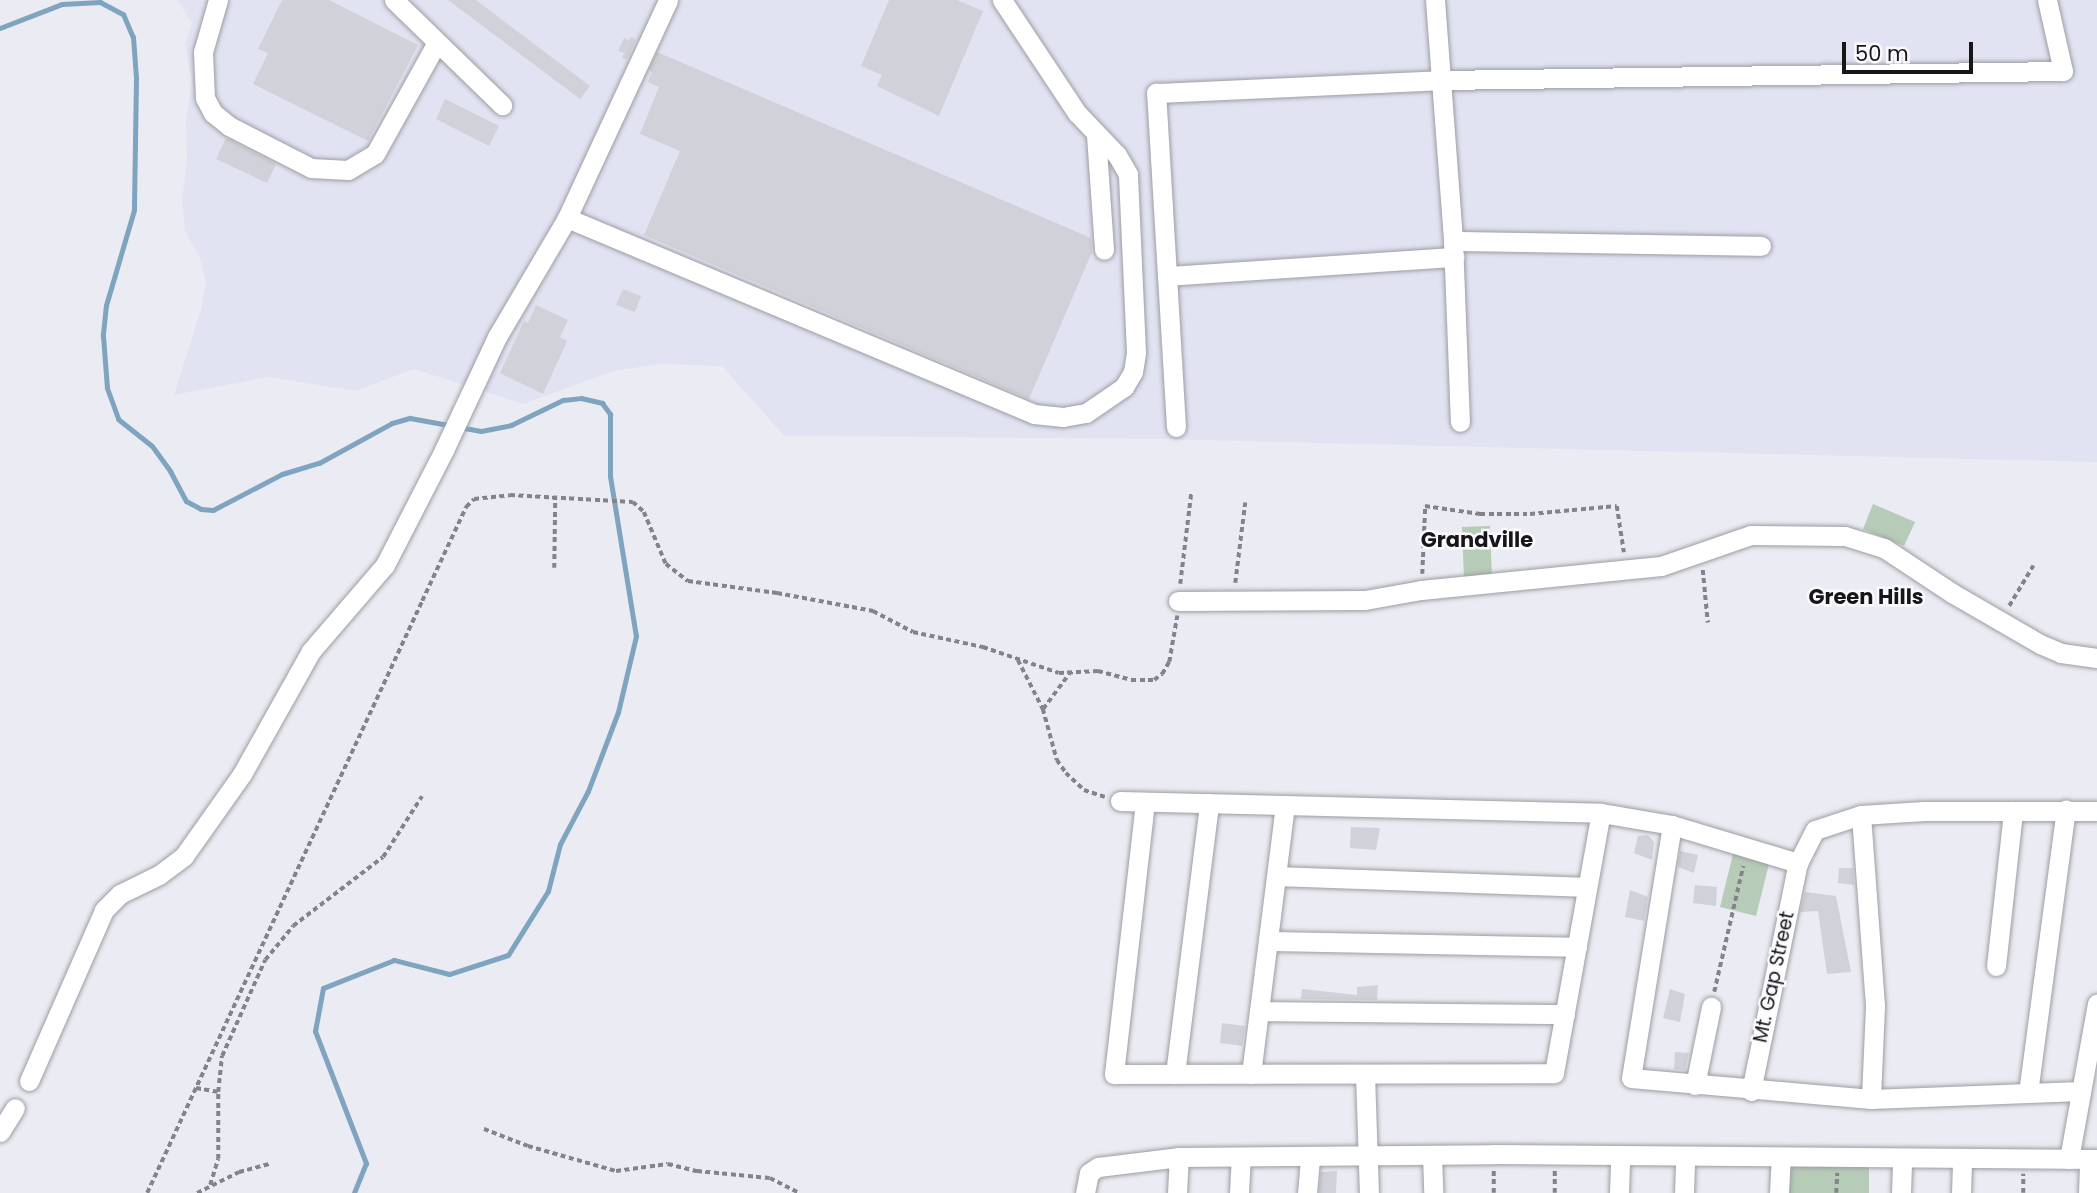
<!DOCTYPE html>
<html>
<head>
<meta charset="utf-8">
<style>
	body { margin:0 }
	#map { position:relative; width:2097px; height:1193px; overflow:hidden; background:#ebecf3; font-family:Poppins,sans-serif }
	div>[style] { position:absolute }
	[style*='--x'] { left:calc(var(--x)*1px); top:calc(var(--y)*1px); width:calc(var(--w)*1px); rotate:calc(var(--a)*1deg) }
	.built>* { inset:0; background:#e2e3f2 }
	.green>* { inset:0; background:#b6cbb8 }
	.stream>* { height:5px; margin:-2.5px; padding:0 2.5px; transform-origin:2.5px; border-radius:2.5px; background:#7fa4bf }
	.building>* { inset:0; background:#d1d1d9 }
	.path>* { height:3.5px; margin-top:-1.75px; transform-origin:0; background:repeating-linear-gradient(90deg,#838489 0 5px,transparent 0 8.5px) }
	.roads { filter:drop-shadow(0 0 2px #9c9da3) drop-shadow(0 0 2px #9c9da3) }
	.minor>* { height:19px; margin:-9.5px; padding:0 9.5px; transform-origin:9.5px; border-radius:9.5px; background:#fff }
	span { translate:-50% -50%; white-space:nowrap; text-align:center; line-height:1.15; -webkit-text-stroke:5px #f9f9fe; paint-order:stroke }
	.street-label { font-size:19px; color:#161619 }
	.neighbourhood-label { font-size:21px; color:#161619; font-weight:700 }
	.scale { position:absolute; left:1842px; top:42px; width:131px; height:32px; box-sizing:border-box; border:4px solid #161619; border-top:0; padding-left:9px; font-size:21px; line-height:24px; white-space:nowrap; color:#161619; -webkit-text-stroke:5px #f9f9fe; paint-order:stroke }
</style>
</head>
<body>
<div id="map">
	<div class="built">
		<i style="clip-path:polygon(177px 0,2097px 0,2097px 462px,1161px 439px,784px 436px,722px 366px,660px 364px,614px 371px,523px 404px,414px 369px,356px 391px,269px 377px,174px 395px,201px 309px,206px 282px,200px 258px,185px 231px,182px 201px,187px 160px,186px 120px,192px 80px,185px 44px,192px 23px)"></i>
	</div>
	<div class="green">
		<i style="clip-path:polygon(1873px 504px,1915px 522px,1904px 546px,1863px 529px)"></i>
		<i style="clip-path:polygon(1490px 526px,1492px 578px,1464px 579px,1462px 527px)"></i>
		<i style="clip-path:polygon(1734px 850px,1770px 860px,1756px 916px,1720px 907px)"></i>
		<i style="clip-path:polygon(1788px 1164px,1869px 1165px,1869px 1193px,1788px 1193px)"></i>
	</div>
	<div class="stream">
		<i style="--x:0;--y:28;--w:66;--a:-21.2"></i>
		<i style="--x:62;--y:4;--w:38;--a:-3"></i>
		<i style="--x:100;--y:2;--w:26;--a:28"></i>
		<i style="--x:123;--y:14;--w:25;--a:67"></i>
		<i style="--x:133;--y:37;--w:41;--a:85.8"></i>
		<i style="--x:136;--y:78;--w:132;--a:90.9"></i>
		<i style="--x:134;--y:210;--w:99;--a:106.4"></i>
		<i style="--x:106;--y:305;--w:31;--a:96"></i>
		<i style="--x:103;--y:336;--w:52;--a:85.6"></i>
		<i style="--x:107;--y:388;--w:33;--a:70"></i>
		<i style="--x:118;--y:419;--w:43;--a:38.5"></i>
		<i style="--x:152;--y:446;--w:31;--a:54"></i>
		<i style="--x:170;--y:471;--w:34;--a:62"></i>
		<i style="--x:186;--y:501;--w:17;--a:28"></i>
		<i style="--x:201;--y:509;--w:12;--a:5"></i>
		<i style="--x:213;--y:510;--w:78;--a:-27.6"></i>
		<i style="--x:282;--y:474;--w:39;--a:-17"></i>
		<i style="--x:319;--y:463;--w:83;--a:-28.7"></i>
		<i style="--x:392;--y:423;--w:19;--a:-16"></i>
		<i style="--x:410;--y:418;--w:72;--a:10.4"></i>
		<i style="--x:481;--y:431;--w:31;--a:-11"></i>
		<i style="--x:511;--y:425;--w:58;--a:-25.7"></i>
		<i style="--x:563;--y:400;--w:18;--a:-6"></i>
		<i style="--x:581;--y:398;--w:22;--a:13"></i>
		<i style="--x:602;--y:403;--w:14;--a:54"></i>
		<i style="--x:610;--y:414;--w:62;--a:90"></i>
		<i style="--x:610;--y:476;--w:162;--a:80.8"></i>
		<i style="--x:636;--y:636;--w:78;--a:103.3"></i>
		<i style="--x:618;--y:712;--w:85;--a:110.8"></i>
		<i style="--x:588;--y:791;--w:60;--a:117.8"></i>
		<i style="--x:560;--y:844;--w:49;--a:104.3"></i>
		<i style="--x:548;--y:891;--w:75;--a:122"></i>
		<i style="--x:508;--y:955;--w:62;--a:162.1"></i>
		<i style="--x:449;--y:974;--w:57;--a:-165.7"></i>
		<i style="--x:394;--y:960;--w:76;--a:158.5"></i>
		<i style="--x:323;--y:988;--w:44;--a:100.5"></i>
		<i style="--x:315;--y:1031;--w:142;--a:68.9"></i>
		<i style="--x:366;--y:1163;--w:32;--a:112"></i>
	</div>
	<div class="building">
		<i style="clip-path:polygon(282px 0,329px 0,418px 45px,368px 141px,253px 84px,268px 53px,258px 49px)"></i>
		<i style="clip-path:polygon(448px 0,476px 0,590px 86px,580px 99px)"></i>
		<i style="clip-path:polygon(889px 0,957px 0,983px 11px,939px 116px,877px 86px,882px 75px,861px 66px)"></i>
		<i style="clip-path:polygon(631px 37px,636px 40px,627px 60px,622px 58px,624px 53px,618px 51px,624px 38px,629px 40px)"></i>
		<i style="clip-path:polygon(657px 52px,1091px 238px,1092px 252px,1029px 399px,644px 235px,680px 151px,640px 134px,659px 87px,648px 82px,652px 72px,649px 70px)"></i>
		<i style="clip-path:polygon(445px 99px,499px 126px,489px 146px,436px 119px)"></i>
		<i style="clip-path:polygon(226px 138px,276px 164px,267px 183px,216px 159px)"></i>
		<i style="clip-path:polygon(623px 289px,641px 296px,635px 312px,616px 305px)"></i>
		<i style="clip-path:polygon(536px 305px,568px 320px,560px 337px,567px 341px,543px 394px,500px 373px,524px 321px,528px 323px)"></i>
		<i style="clip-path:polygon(1351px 827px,1380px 828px,1376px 850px,1350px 848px)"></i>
		<i style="clip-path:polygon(1648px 835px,1654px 842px,1652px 860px,1634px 853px,1638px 836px)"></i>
		<i style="clip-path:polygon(1680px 851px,1698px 855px,1694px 873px,1678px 867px)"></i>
		<i style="clip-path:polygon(1839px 868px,1853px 868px,1854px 885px,1838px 883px)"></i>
		<i style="clip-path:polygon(1695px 885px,1717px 887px,1716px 906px,1693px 903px)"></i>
		<i style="clip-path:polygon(1630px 890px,1648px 897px,1644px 921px,1625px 917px)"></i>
		<i style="clip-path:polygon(1805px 892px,1836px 896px,1851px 972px,1827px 974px,1818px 911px,1800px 912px)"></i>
		<i style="clip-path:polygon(1378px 985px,1377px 1000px,1301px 999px,1302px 989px,1357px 995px,1357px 987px)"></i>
		<i style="clip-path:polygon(1670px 989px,1685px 994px,1680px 1022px,1663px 1018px)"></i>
		<i style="clip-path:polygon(1222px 1023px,1245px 1026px,1242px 1046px,1220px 1043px)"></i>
		<i style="clip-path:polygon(1675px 1052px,1689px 1053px,1685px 1070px,1674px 1069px)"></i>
		<i style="clip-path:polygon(1337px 1171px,1336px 1193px,1319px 1193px,1321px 1172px)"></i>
	</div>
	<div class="path">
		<i style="--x:554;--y:568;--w:71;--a:-89.2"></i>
		<i style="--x:1703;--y:570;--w:53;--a:84.6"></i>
		<i style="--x:1422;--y:574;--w:68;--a:-87.5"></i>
		<i style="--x:1425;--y:506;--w:56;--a:8.3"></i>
		<i style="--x:1480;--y:514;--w:50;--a:0"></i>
		<i style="--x:1530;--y:514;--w:87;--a:-5.3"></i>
		<i style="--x:1617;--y:506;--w:47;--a:81.3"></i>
		<i style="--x:1235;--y:583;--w:81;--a:-82.9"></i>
		<i style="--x:1180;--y:584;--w:92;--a:-83.1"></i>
		<i style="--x:2009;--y:606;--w:47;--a:-59"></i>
		<i style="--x:1018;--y:660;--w:55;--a:63"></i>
		<i style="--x:1043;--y:709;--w:53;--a:74.6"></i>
		<i style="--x:1057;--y:760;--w:16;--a:55"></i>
		<i style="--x:1066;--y:773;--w:25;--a:43"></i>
		<i style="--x:1084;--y:790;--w:22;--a:18"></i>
		<i style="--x:1043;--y:709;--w:44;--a:-53.4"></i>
		<i style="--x:1714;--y:992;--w:129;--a:-77"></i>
		<i style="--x:196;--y:1088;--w:22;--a:10"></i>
		<i style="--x:484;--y:1129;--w:47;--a:21.1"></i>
		<i style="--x:528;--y:1146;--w:91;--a:15.9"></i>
		<i style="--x:616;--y:1171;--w:52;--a:-7.7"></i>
		<i style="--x:668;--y:1164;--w:30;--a:14"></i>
		<i style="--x:697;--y:1171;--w:73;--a:5.5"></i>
		<i style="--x:770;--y:1178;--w:33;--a:27"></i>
		<i style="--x:1494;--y:1171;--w:22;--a:90"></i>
		<i style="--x:1555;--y:1171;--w:22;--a:90"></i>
		<i style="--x:210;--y:1185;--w:27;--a:-73"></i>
		<i style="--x:218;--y:1159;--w:67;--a:-90"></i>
		<i style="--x:218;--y:1092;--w:36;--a:-84"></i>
		<i style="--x:222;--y:1056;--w:105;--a:-65.9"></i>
		<i style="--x:265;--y:960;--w:44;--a:-50.5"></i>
		<i style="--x:293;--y:926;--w:113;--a:-37.5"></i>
		<i style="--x:383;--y:857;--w:72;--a:-57.4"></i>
		<i style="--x:147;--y:1193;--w:653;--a:-65.08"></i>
		<i style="--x:422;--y:601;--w:104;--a:-64.9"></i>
		<i style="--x:466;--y:507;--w:11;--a:-45"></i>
		<i style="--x:474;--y:499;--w:36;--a:-6"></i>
		<i style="--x:510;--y:495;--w:123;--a:3.3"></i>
		<i style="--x:633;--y:502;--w:15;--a:42"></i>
		<i style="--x:644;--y:512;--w:56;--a:67.1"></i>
		<i style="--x:666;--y:564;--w:28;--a:38"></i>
		<i style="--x:688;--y:581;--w:90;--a:7.7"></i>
		<i style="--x:777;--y:593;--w:98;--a:10.6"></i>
		<i style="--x:873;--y:611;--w:45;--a:27.7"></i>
		<i style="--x:913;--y:632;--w:72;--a:12.1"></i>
		<i style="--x:983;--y:647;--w:80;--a:18.9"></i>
		<i style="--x:1059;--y:673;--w:39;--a:-3"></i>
		<i style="--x:1098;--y:671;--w:34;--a:15"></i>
		<i style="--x:1131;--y:680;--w:23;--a:0"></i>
		<i style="--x:1154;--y:680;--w:10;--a:-37"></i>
		<i style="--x:1162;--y:674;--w:14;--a:-60"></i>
		<i style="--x:1169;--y:662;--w:47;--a:-80.1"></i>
		<i style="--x:197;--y:1193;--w:47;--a:-26.6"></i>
		<i style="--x:239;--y:1172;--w:31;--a:-15"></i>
		<i style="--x:1836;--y:1193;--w:20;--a:-87"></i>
		<i style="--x:2023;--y:1193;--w:19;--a:-90"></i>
	</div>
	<div class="roads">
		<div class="minor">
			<i style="--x:218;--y:0;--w:54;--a:106.1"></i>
			<i style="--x:203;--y:52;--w:46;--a:87.5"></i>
			<i style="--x:205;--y:98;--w:17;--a:62"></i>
			<i style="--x:213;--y:113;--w:21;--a:39"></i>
			<i style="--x:229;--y:126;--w:92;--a:27.1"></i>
			<i style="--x:311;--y:168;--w:37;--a:3"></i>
			<i style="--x:348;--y:170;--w:31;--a:-31"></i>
			<i style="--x:375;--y:154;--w:126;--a:-61"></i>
			<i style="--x:394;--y:0;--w:151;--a:44.2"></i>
			<i style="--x:1435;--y:0;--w:242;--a:85.7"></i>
			<i style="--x:1453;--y:241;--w:181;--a:87.8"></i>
			<i style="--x:1096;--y:135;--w:115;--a:86"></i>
			<i style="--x:567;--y:218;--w:506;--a:22.77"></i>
			<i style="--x:1034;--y:414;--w:29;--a:6"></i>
			<i style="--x:1063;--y:417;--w:23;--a:-10"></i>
			<i style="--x:1086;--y:413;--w:46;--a:-34.4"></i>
			<i style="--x:1124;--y:387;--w:17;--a:-59"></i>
			<i style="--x:1133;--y:372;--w:20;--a:-81"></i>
			<i style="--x:1136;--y:352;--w:178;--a:-92.6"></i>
			<i style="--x:1128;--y:174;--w:22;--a:-120"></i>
			<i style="--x:1117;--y:155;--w:58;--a:-133.6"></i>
			<i style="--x:1077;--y:113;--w:136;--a:-123.6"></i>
			<i style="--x:1453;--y:241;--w:308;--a:0.9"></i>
			<i style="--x:1167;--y:276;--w:288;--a:-3.8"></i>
			<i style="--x:1176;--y:427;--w:335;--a:-93.4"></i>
			<i style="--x:1156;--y:93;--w:285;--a:-2.6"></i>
			<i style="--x:1441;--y:80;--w:622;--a:-0.83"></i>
			<i style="--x:2063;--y:71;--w:73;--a:-102.7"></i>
			<i style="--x:1178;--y:601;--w:187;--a:-0.3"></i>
			<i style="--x:1365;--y:600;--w:57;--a:-10.1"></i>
			<i style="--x:1421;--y:590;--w:241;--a:-5.7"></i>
			<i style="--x:1661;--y:566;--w:95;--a:-19"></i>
			<i style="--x:1751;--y:535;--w:94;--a:0.6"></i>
			<i style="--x:1845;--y:536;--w:41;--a:17.1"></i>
			<i style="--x:1884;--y:548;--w:82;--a:33.5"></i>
			<i style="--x:1952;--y:593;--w:102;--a:30.1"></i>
			<i style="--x:2040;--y:644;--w:23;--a:23"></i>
			<i style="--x:2061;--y:653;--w:36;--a:8"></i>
			<i style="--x:1120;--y:801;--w:481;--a:1.4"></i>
			<i style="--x:1601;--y:813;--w:72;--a:9.6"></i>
			<i style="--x:1672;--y:825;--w:132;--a:16.8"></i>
			<i style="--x:1145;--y:802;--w:274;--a:96.5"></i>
			<i style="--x:1114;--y:1074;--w:440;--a:-0.1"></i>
			<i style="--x:1554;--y:1073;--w:264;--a:-79.8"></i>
			<i style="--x:1861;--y:815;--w:192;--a:85.8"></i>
			<i style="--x:1875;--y:1006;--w:93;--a:92.5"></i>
			<i style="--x:1672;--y:825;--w:256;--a:99.2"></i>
			<i style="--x:1631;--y:1078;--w:241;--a:5"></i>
			<i style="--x:1871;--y:1099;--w:210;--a:-2.2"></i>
			<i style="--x:1277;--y:876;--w:310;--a:2"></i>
			<i style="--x:1268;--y:941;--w:309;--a:1.1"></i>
			<i style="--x:1996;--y:966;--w:156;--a:-83.7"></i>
			<i style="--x:1259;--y:1011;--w:306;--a:0.6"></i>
			<i style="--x:1175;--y:1074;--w:273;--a:-82.8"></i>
			<i style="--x:1251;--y:1074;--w:271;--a:-82.8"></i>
			<i style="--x:1365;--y:1074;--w:119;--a:88.1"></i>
			<i style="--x:29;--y:1081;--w:187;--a:-66.3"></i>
			<i style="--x:104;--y:910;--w:23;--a:-45"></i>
			<i style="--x:120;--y:894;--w:43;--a:-26"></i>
			<i style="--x:159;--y:875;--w:31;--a:-37"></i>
			<i style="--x:184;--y:856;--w:100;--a:-54.7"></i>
			<i style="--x:242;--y:774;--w:141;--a:-60.7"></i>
			<i style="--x:311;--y:651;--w:113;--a:-49.3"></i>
			<i style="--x:385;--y:565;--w:129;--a:-62.8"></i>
			<i style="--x:444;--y:450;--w:125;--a:-64.9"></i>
			<i style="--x:497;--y:337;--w:138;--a:-59.5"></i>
			<i style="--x:567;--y:218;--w:240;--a:-65.1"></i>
			<i style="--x:1695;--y:1085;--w:80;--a:-78.4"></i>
			<i style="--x:1751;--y:1091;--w:233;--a:-78.4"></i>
			<i style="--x:1798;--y:863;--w:37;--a:-63"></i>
			<i style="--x:1815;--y:830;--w:48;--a:-18.1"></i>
			<i style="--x:1861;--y:815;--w:63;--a:-3.6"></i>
			<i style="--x:1924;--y:811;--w:173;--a:0"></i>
			<i style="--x:2028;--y:1093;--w:286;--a:-82.4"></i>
			<i style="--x:0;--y:1132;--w:28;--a:-58"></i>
			<i style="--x:1432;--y:1155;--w:38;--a:88"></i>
			<i style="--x:2069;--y:1159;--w:158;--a:-79.8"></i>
			<i style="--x:1085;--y:1193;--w:20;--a:-79"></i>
			<i style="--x:1089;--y:1173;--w:11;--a:-34"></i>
			<i style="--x:1098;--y:1167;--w:82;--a:-7"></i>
			<i style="--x:1179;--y:1157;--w:314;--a:-0.5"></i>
			<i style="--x:1493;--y:1154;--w:604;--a:0.47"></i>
			<i style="--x:1177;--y:1193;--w:36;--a:-87"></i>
			<i style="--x:1239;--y:1193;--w:36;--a:-87"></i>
			<i style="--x:1307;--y:1193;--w:37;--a:-85"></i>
			<i style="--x:1619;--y:1193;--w:38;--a:-88"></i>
			<i style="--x:1684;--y:1193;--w:37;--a:-88"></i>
			<i style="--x:1779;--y:1193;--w:36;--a:-87"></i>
			<i style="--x:1901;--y:1193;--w:35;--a:-88"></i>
			<i style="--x:1961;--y:1193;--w:35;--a:-88"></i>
			<i style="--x:2088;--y:1193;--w:34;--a:-88"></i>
		</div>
	</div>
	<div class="street-label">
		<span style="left:1774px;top:977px;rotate:-78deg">Mt. Gap Street</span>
	</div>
	<div class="neighbourhood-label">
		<span style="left:1477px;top:540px">Grandville</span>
		<span style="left:1866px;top:597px">Green Hills</span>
	</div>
	<div class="scale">50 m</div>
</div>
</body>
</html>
